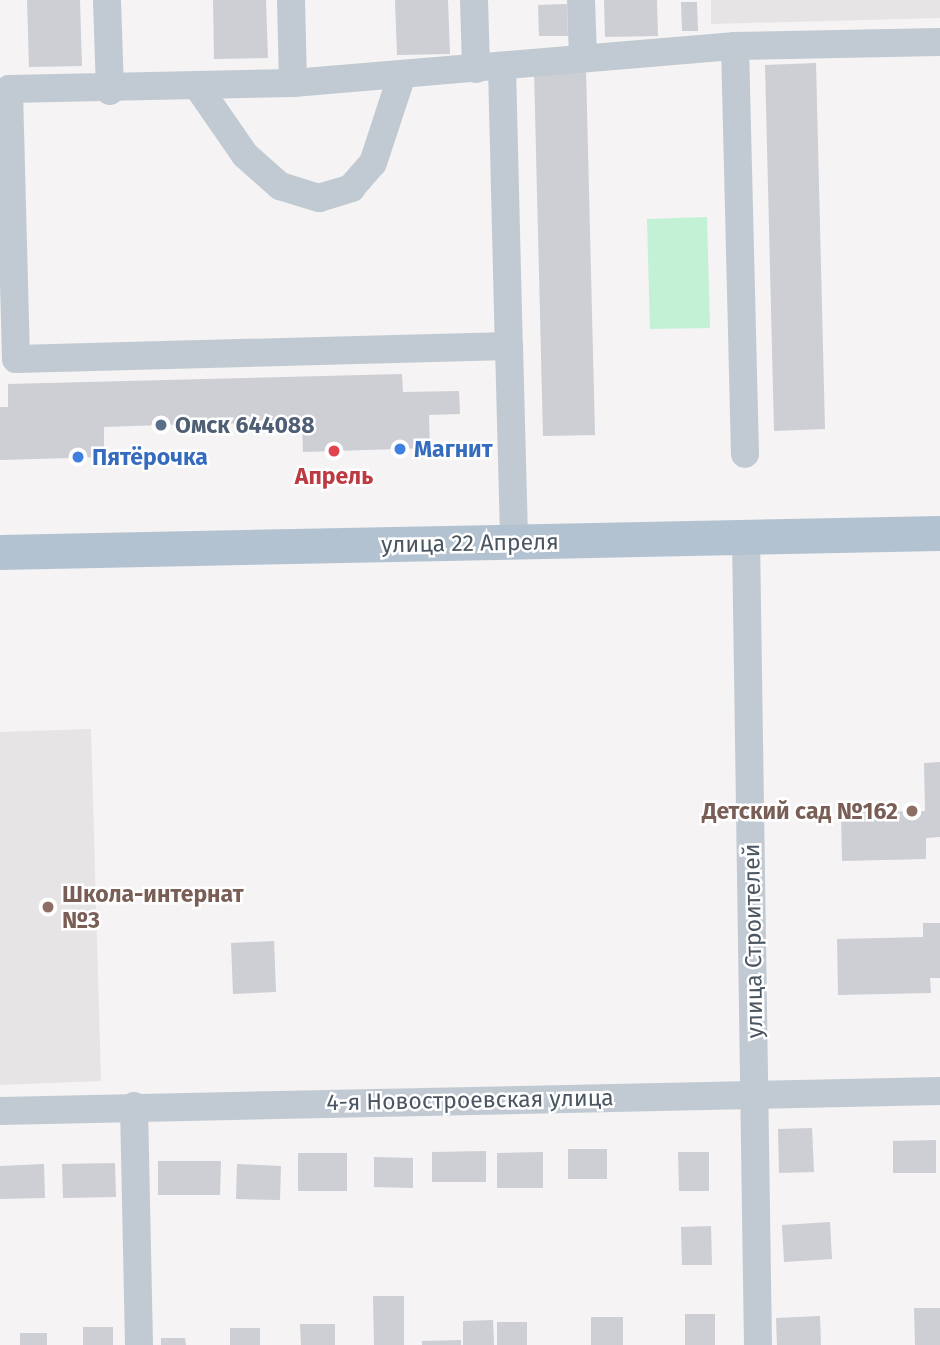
<!DOCTYPE html>
<html>
<head>
<meta charset="utf-8">
<style>
	body { margin:0 }
	#map { position:relative; width:940px; height:1345px; overflow:hidden; background:#f5f3f3; font-family:"Fira Sans",sans-serif }
	div>[style] { position:absolute }
	[style*='--x'] { left:calc(var(--x)*1px); top:calc(var(--y)*1px); width:calc(var(--w)*1px); rotate:calc(var(--a)*1deg) }
	.education>* { inset:0; background:#e6e4e5 }
	.green>* { inset:0; background:#c3f1d5 }
	.building>* { inset:0; background:#cdcfd5 }
	.minor>* { height:28px; margin:-14px; padding:0 14px; transform-origin:14px; border-radius:14px; background:#c1cad2 }
	.major>* { height:35px; margin:-17.5px; padding:0 17.5px; transform-origin:17.5px; border-radius:17.5px; background:#b3c2d1 }
	.dots>* { width:19px; height:19px; translate:-50% -50%; box-sizing:border-box; border:4px solid #fff; border-radius:50% }
	span { translate:-50% -50%; white-space:nowrap; text-align:center; line-height:1.15; -webkit-text-stroke:5px #fff; paint-order:stroke }
	.service-label { font-size:23px; color:#4e5e75; font-weight:700 }
	.left { translate:0 -50%; text-align:left }
	.shop-label { font-size:23px; color:#366cbe; font-weight:700 }
	.health-label { font-size:23px; color:#be3a42; font-weight:700 }
	.street-label { font-size:23px; color:#4a5661 }
	.education-label { font-size:23px; color:#785e54; font-weight:700 }
	.right { translate:-100% -50%; text-align:right }
</style>
</head>
<body>
<div id="map">
	<div class="education">
		<i style="clip-path:polygon(711px 0,940px 0,940px 18px,711px 24px)"></i>
		<i style="clip-path:polygon(91px 729px,101px 1081px,0 1085px,0 732px)"></i>
	</div>
	<div class="green">
		<i style="clip-path:polygon(707px 217px,710px 328px,650px 329px,647px 219px)"></i>
	</div>
	<div class="building">
		<i style="clip-path:polygon(27px 0,80px 0,82px 66px,29px 67px)"></i>
		<i style="clip-path:polygon(213px 0,266px 0,268px 58px,214px 59px)"></i>
		<i style="clip-path:polygon(395px 0,448px 0,450px 54px,397px 55px)"></i>
		<i style="clip-path:polygon(604px 0,657px 0,658px 36px,605px 37px)"></i>
		<i style="clip-path:polygon(681px 2px,697px 2px,698px 31px,682px 31px)"></i>
		<i style="clip-path:polygon(567px 4px,568px 36px,539px 36px,538px 5px)"></i>
		<i style="clip-path:polygon(816px 63px,825px 429px,774px 431px,765px 65px)"></i>
		<i style="clip-path:polygon(586px 69px,595px 435px,543px 436px,534px 71px)"></i>
		<i style="clip-path:polygon(402px 374px,403px 392px,459px 391px,460px 414px,429px 415px,430px 448px,303px 452px,302px 422px,161px 425px,104px 427px,104px 457px,0 460px,0 407px,8px 407px,8px 384px)"></i>
		<i style="clip-path:polygon(940px 762px,940px 837px,926px 838px,926px 859px,842px 861px,841px 812px,925px 811px,924px 763px)"></i>
		<i style="clip-path:polygon(923px 923px,940px 923px,940px 978px,930px 978px,931px 993px,838px 995px,837px 939px,923px 937px)"></i>
		<i style="clip-path:polygon(274px 941px,276px 992px,233px 994px,231px 943px)"></i>
		<i style="clip-path:polygon(812px 1128px,814px 1172px,779px 1173px,778px 1129px)"></i>
		<i style="clip-path:polygon(936px 1140px,936px 1173px,893px 1173px,893px 1141px)"></i>
		<i style="clip-path:polygon(568px 1149px,607px 1149px,607px 1179px,568px 1179px)"></i>
		<i style="clip-path:polygon(486px 1151px,486px 1182px,432px 1182px,432px 1152px)"></i>
		<i style="clip-path:polygon(543px 1152px,543px 1188px,497px 1188px,497px 1153px)"></i>
		<i style="clip-path:polygon(678px 1152px,709px 1152px,709px 1191px,679px 1191px)"></i>
		<i style="clip-path:polygon(298px 1153px,347px 1153px,347px 1191px,298px 1191px)"></i>
		<i style="clip-path:polygon(374px 1157px,413px 1158px,413px 1188px,374px 1187px)"></i>
		<i style="clip-path:polygon(158px 1161px,221px 1161px,220px 1195px,158px 1195px)"></i>
		<i style="clip-path:polygon(115px 1163px,116px 1197px,63px 1198px,62px 1164px)"></i>
		<i style="clip-path:polygon(44px 1164px,45px 1198px,0 1199px,0 1166px)"></i>
		<i style="clip-path:polygon(237px 1164px,281px 1166px,280px 1200px,236px 1199px)"></i>
		<i style="clip-path:polygon(830px 1222px,832px 1259px,784px 1262px,782px 1225px)"></i>
		<i style="clip-path:polygon(711px 1226px,712px 1265px,682px 1265px,681px 1227px)"></i>
		<i style="clip-path:polygon(373px 1296px,404px 1296px,404px 1345px,374px 1345px)"></i>
		<i style="clip-path:polygon(914px 1308px,940px 1308px,940px 1345px,915px 1345px)"></i>
		<i style="clip-path:polygon(685px 1314px,715px 1314px,715px 1345px,685px 1345px)"></i>
		<i style="clip-path:polygon(820px 1316px,821px 1345px,777px 1345px,776px 1318px)"></i>
		<i style="clip-path:polygon(591px 1317px,623px 1317px,623px 1345px,591px 1345px)"></i>
		<i style="clip-path:polygon(493px 1320px,494px 1345px,463px 1345px,463px 1321px)"></i>
		<i style="clip-path:polygon(497px 1322px,527px 1322px,527px 1345px,497px 1345px)"></i>
		<i style="clip-path:polygon(300px 1324px,335px 1324px,335px 1345px,301px 1345px)"></i>
		<i style="clip-path:polygon(83px 1327px,113px 1327px,113px 1345px,83px 1345px)"></i>
		<i style="clip-path:polygon(230px 1328px,260px 1328px,260px 1345px,230px 1345px)"></i>
		<i style="clip-path:polygon(20px 1333px,47px 1333px,47px 1345px,20px 1345px)"></i>
		<i style="clip-path:polygon(161px 1338px,185px 1338px,186px 1345px,161px 1345px)"></i>
		<i style="clip-path:polygon(461px 1340px,461px 1345px,422px 1345px,422px 1341px)"></i>
	</div>
	<div class="minor">
		<i style="--x:107;--y:0;--w:91;--a:88.1"></i>
		<i style="--x:291;--y:0;--w:83;--a:88.6"></i>
		<i style="--x:474;--y:0;--w:69;--a:88.3"></i>
		<i style="--x:581;--y:0;--w:58;--a:88"></i>
		<i style="--x:735;--y:46;--w:408;--a:88.6"></i>
		<i style="--x:502;--y:67;--w:279;--a:88.6"></i>
		<i style="--x:509;--y:346;--w:493;--a:178.5"></i>
		<i style="--x:16;--y:359;--w:270;--a:-91.5"></i>
		<i style="--x:9;--y:89;--w:284;--a:-1.2"></i>
		<i style="--x:293;--y:83;--w:444;--a:-4.8"></i>
		<i style="--x:735;--y:46;--w:205;--a:-1.1"></i>
		<i style="--x:198;--y:87;--w:83;--a:55.3"></i>
		<i style="--x:245;--y:155;--w:47;--a:41.5"></i>
		<i style="--x:280;--y:186;--w:41;--a:17.1"></i>
		<i style="--x:319;--y:198;--w:34;--a:-17"></i>
		<i style="--x:351;--y:188;--w:33;--a:-49"></i>
		<i style="--x:373;--y:163;--w:93;--a:-71.8"></i>
		<i style="--x:509;--y:346;--w:196;--a:88.5"></i>
		<i style="--x:746;--y:538;--w:807;--a:89.15"></i>
		<i style="--x:134;--y:1106;--w:239;--a:88.8"></i>
		<i style="--x:0;--y:1111;--w:940;--a:-1.22"></i>
	</div>
	<div class="major">
		<i style="--x:0;--y:552;--w:940;--a:-1.16"></i>
	</div>
	<div class="dots">
		<i style="left:161px;top:425px;background:#5c6f8a"></i>
		<i style="left:400px;top:449px;background:#3f7fe0"></i>
		<i style="left:334px;top:451px;background:#e0444e"></i>
		<i style="left:78px;top:457px;background:#3f7fe0"></i>
		<i style="left:912px;top:811px;background:#8d6e63"></i>
		<i style="left:48px;top:907px;background:#8d6e63"></i>
	</div>
	<div class="service-label">
		<span class="left" style="left:175px;top:425px">Омск 644088</span>
	</div>
	<div class="shop-label">
		<span class="left" style="left:414px;top:449px">Магнит</span>
		<span class="left" style="left:92px;top:457px">Пятёрочка</span>
	</div>
	<div class="health-label">
		<span style="left:334px;top:476px">Апрель</span>
	</div>
	<div class="street-label">
		<span style="left:470px;top:543px;rotate:-1deg">улица 22 Апреля</span>
		<span style="left:753px;top:941px;rotate:-91deg">улица Строителей</span>
		<span style="left:470px;top:1100px;rotate:-1deg">4-я Новостроевская улица</span>
	</div>
	<div class="education-label">
		<span class="right" style="left:898px;top:811px">Детский сад №162</span>
		<span class="left" style="left:62px;top:907px">Школа-интернат<br>№3</span>
	</div>
</div>
</body>
</html>
